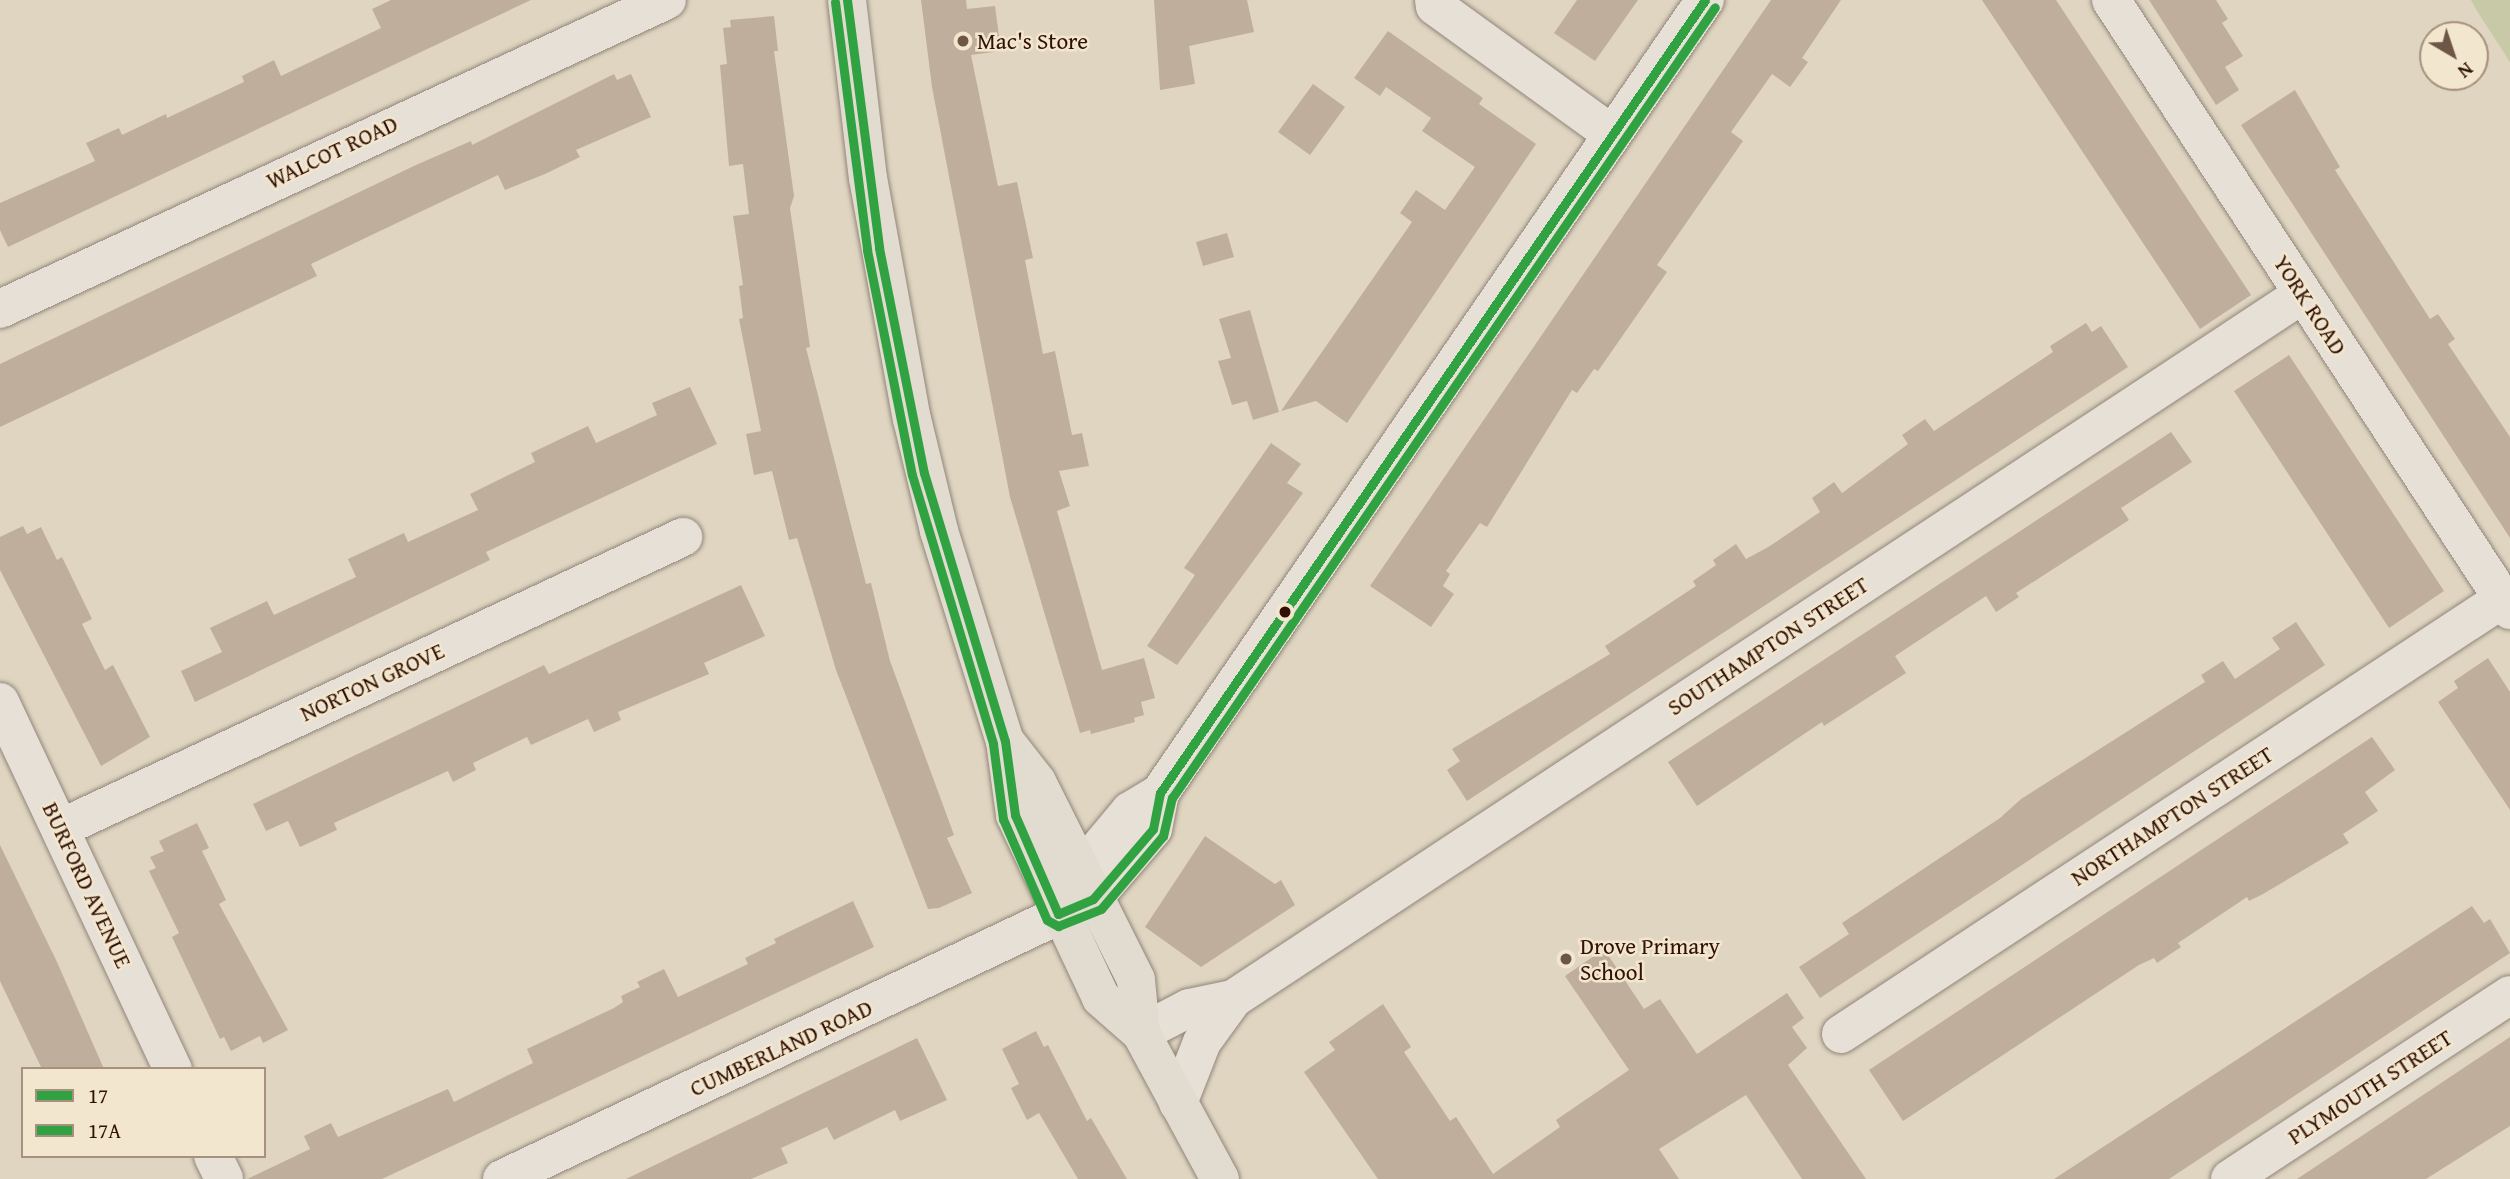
<!DOCTYPE html>
<html>
<head>
<meta charset="utf-8">
<style>
	body { margin:0 }
	#map { position:relative; width:2510px; height:1179px; overflow:hidden; background:#e0d5c1; font-family:"Gentium Book Plus",serif }
	div>[style] { position:absolute }
	[style*='--x'] { left:calc(var(--x)*1px); top:calc(var(--y)*1px); width:calc(var(--w)*1px); rotate:calc(var(--a)*1deg) }
	.green>* { inset:0; background:#c7c9a7 }
	.building>* { inset:0; background:#c0ae9d }
	.roads { filter:drop-shadow(0 0 2px #91867a) drop-shadow(0 0 2px #91867a) }
	.minor>* { height:38px; margin:-19px; padding:0 19px; transform-origin:19px; border-radius:19px; background:#e6e0d6 }
	.major>* { height:38px; margin:-19px; padding:0 19px; transform-origin:19px; border-radius:19px; background:#e2dcd0 }
	.bus-1>* { height:9px; margin:-4.5px; padding:0 4.5px; transform-origin:4.5px; border-radius:4.5px; background:#31a242 }
	.bus-2>* { height:9px; margin:-4.5px; padding:0 4.5px; transform-origin:4.5px; border-radius:4.5px; background:#31a242 }
	.dots>* { width:19px; height:19px; translate:-50% -50%; box-sizing:border-box; border:4px solid #f3e6ce; border-radius:50% }
	span { translate:-50% -50%; white-space:nowrap; text-align:center; line-height:1.15; -webkit-text-stroke:5px #f3e6ce; paint-order:stroke }
	.poi-label { font-size:23px; color:#311104 }
	.left { translate:0 -50%; text-align:left }
	.street-label { font-size:23px; color:#311104 }
	.legend { position:absolute; left:21px; top:1067px; width:245px; height:91px; box-sizing:border-box; background:#f3e6ce; border:2px solid #a5917d; margin:0; padding:9px 12px; list-style:none; font-size:21px; color:#311104 }
	.legend li { display:flex; align-items:center; gap:14px; height:35px }
	.legend b { width:35px; border:2px solid #a5917d }
	.north { position:absolute; left:2419px; top:21px; width:70px; height:70px; box-sizing:border-box; background:#f3e6ce; border:2px solid #a5917d; border-radius:50%; rotate:141deg; font-size:19px; font-weight:700; line-height:28px; text-align:center; color:#311104 }
	.north::after { content:''; display:block; margin:auto; width:24px; height:32px; background:#6e5646; clip-path:polygon(50% 0,100% 100%,50% 72%,0 100%) }
</style>
</head>
<body>
<div id="map">
	<div class="green">
		<i style="clip-path:polygon(2471px 0,2510px 0,2510px 62px,2477px 11px)"></i>
	</div>
	<div class="building">
		<i style="clip-path:polygon(391px 0,531px 0,8px 247px,0 230px,0 203px,95px 161px,86px 143px,119px 128px,122px 135px,166px 114px,167px 118px,244px 82px,242px 76px,274px 60px,281px 76px,381px 28px,372px 9px)"></i>
		<i style="clip-path:polygon(921px 0,966px 0,967px 9px,995px 6px,1001px 51px,971px 55px,998px 186px,1017px 182px,1033px 258px,1025px 260px,1043px 354px,1055px 351px,1072px 435px,1082px 433px,1089px 466px,1059px 471px,1070px 506px,1057px 511px,1102px 670px,1144px 658px,1155px 698px,1141px 702px,1144px 715px,1134px 718px,1135px 722px,1091px 734px,1090px 730px,1080px 733px,1010px 497px,932px 87px)"></i>
		<i style="clip-path:polygon(1154px 0,1247px 0,1254px 32px,1189px 46px,1195px 84px,1160px 90px)"></i>
		<i style="clip-path:polygon(1577px 0,1638px 0,1595px 61px,1554px 33px)"></i>
		<i style="clip-path:polygon(1771px 0,1841px 0,1802px 58px,1808px 62px,1790px 87px,1772px 74px,1731px 132px,1743px 141px,1657px 265px,1667px 272px,1598px 371px,1594px 369px,1577px 393px,1572px 390px,1487px 527px,1480px 523px,1446px 571px,1450px 574px,1443px 586px,1454px 594px,1431px 627px,1370px 586px)"></i>
		<i style="clip-path:polygon(1982px 0,2056px 0,2251px 295px,2200px 329px)"></i>
		<i style="clip-path:polygon(2149px 0,2216px 0,2228px 19px,2222px 23px,2243px 56px,2225px 67px,2239px 90px,2216px 105px)"></i>
		<i style="clip-path:polygon(774px 16px,778px 51px,774px 51px,794px 196px,790px 208px,810px 347px,806px 348px,866px 584px,871px 583px,890px 661px,954px 835px,947px 838px,972px 893px,939px 908px,928px 909px,836px 670px,797px 538px,789px 540px,772px 471px,754px 475px,746px 434px,761px 431px,739px 319px,743px 318px,739px 286px,743px 285px,733px 216px,749px 214px,743px 164px,729px 166px,720px 65px,727px 64px,723px 28px,731px 27px,730px 20px)"></i>
		<i style="clip-path:polygon(1388px 31px,1483px 98px,1479px 104px,1536px 144px,1347px 423px,1316px 401px,1281px 411px,1412px 222px,1400px 213px,1416px 190px,1445px 210px,1475px 167px,1422px 131px,1431px 118px,1386px 87px,1380px 96px,1354px 78px)"></i>
		<i style="clip-path:polygon(614px 74px,617px 80px,631px 74px,651px 117px,576px 150px,580px 157px,545px 174px,505px 190px,498px 175px,380px 231px,311px 264px,317px 276px,0 427px,0 364px,416px 165px,471px 141px,472px 145px)"></i>
		<i style="clip-path:polygon(1313px 84px,1345px 107px,1310px 155px,1278px 132px)"></i>
		<i style="clip-path:polygon(2295px 90px,2340px 167px,2335px 170px,2430px 319px,2438px 314px,2455px 339px,2448px 344px,2510px 437px,2510px 538px,2241px 125px)"></i>
		<i style="clip-path:polygon(1227px 233px,1234px 257px,1203px 266px,1196px 242px)"></i>
		<i style="clip-path:polygon(1250px 310px,1279px 412px,1253px 420px,1247px 401px,1232px 405px,1218px 361px,1231px 358px,1219px 319px)"></i>
		<i style="clip-path:polygon(2086px 323px,2092px 332px,2101px 326px,2128px 367px,1467px 801px,1447px 770px,1460px 761px,1452px 749px,1610px 654px,1605px 646px,1696px 586px,1693px 581px,1716px 565px,1713px 560px,1736px 544px,1746px 559px,1770px 546px,1820px 512px,1812px 498px,1834px 482px,1842px 493px,1908px 444px,1902px 435px,1925px 419px,1934px 431px,2053px 352px,2050px 346px)"></i>
		<i style="clip-path:polygon(2289px 355px,2444px 591px,2389px 628px,2234px 391px)"></i>
		<i style="clip-path:polygon(690px 387px,717px 444px,486px 552px,490px 560px,195px 702px,181px 671px,222px 652px,210px 628px,267px 601px,274px 615px,356px 577px,348px 559px,404px 533px,408px 542px,478px 510px,470px 494px,535px 462px,531px 453px,588px 426px,596px 443px,657px 415px,652px 403px)"></i>
		<i style="clip-path:polygon(2171px 432px,2192px 462px,2121px 508px,2129px 520px,2016px 593px,2019px 597px,1996px 612px,1986px 596px,1895px 656px,1906px 673px,1824px 726px,1822px 722px,1697px 806px,1668px 762px)"></i>
		<i style="clip-path:polygon(1271px 443px,1301px 464px,1287px 483px,1303px 493px,1177px 665px,1147px 646px,1195px 575px,1184px 568px)"></i>
		<i style="clip-path:polygon(23px 526px,27px 534px,41px 527px,57px 560px,62px 557px,92px 619px,82px 624px,105px 670px,113px 665px,150px 737px,101px 766px,0 570px,0 537px)"></i>
		<i style="clip-path:polygon(741px 585px,765px 636px,704px 663px,709px 674px,618px 712px,621px 720px,594px 732px,588px 719px,531px 745px,527px 737px,473px 763px,476px 770px,453px 782px,448px 771px,334px 823px,337px 830px,300px 847px,288px 821px,266px 831px,253px 804px,544px 665px,549px 674px)"></i>
		<i style="clip-path:polygon(2296px 622px,2325px 665px,1820px 998px,1799px 967px,1849px 934px,1842px 923px,2000px 818px,2021px 799px,2205px 682px,2201px 675px,2223px 661px,2235px 679px,2280px 649px,2272px 638px)"></i>
		<i style="clip-path:polygon(2488px 658px,2510px 692px,2510px 810px,2438px 702px,2458px 688px,2454px 681px)"></i>
		<i style="clip-path:polygon(2372px 737px,2395px 770px,2365px 792px,2378px 811px,2343px 834px,2349px 843px,2263px 894px,2249px 901px,2247px 897px,2178px 943px,2181px 947px,2157px 963px,2154px 958px,2139px 965px,1903px 1121px,1869px 1070px)"></i>
		<i style="clip-path:polygon(197px 823px,209px 848px,202px 851px,226px 900px,219px 904px,288px 1030px,263px 1043px,260px 1036px,231px 1051px,224px 1037px,220px 1039px,172px 937px,179px 933px,149px 871px,156px 868px,150px 857px,164px 851px,159px 841px)"></i>
		<i style="clip-path:polygon(1205px 836px,1275px 884px,1281px 880px,1295px 905px,1201px 967px,1145px 927px)"></i>
		<i style="clip-path:polygon(0 845px,57px 962px,104px 1069px,42px 1069px,0 981px)"></i>
		<i style="clip-path:polygon(853px 901px,874px 947px,382px 1179px,247px 1179px,310px 1149px,304px 1136px,331px 1123px,338px 1137px,448px 1089px,454px 1102px,533px 1063px,527px 1049px,614px 1008px,623px 1002px,621px 996px,640px 987px,637px 982px,664px 969px,678px 997px,748px 964px,745px 958px,776px 943px,774px 939px)"></i>
		<i style="clip-path:polygon(2472px 906px,2484px 923px,2490px 919px,2510px 953px,2169px 1179px,2054px 1179px)"></i>
		<i style="clip-path:polygon(1604px 949px,1644px 1009px,1660px 999px,1697px 1054px,1787px 993px,1804px 1018px,1792px 1027px,1807px 1048px,1788px 1065px,1866px 1179px,1802px 1179px,1746px 1095px,1659px 1149px,1679px 1179px,1378px 1179px,1304px 1072px,1335px 1050px,1329px 1042px,1383px 1004px,1411px 1047px,1404px 1052px,1450px 1121px,1456px 1117px,1493px 1174px,1560px 1127px,1556px 1120px,1629px 1070px,1565px 976px)"></i>
		<i style="clip-path:polygon(1036px 1031px,1044px 1047px,1048px 1045px,1087px 1121px,1091px 1118px,1127px 1179px,1078px 1179px,1039px 1113px,1027px 1120px,1011px 1088px,1019px 1084px,1002px 1049px)"></i>
		<i style="clip-path:polygon(2510px 1037px,2510px 1126px,2426px 1179px,2297px 1179px)"></i>
		<i style="clip-path:polygon(917px 1038px,947px 1100px,900px 1121px,895px 1110px,834px 1140px,827px 1127px,781px 1148px,788px 1163px,751px 1179px,626px 1179px)"></i>
	</div>
	<div class="roads">
		<div class="minor">
			<i style="--x:1434;--y:0;--w:6;--a:81"></i>
			<i style="--x:1435;--y:6;--w:218;--a:35.9"></i>
			<i style="--x:2111;--y:0;--w:729;--a:56.81"></i>
			<i style="--x:0;--y:309;--w:735;--a:-24.86"></i>
			<i style="--x:0;--y:702;--w:406;--a:64.8"></i>
			<i style="--x:61;--y:828;--w:687;--a:-25.07"></i>
			<i style="--x:1067;--y:897;--w:29;--a:-63"></i>
			<i style="--x:1080;--y:871;--w:78;--a:-50.2"></i>
			<i style="--x:1130;--y:811;--w:35;--a:-31"></i>
			<i style="--x:1141;--y:1033;--w:54;--a:-27.5"></i>
			<i style="--x:1189;--y:1008;--w:45;--a:-11.6"></i>
			<i style="--x:1841;--y:1034;--w:801;--a:-33.33"></i>
			<i style="--x:1178;--y:1103;--w:66;--a:-68.5"></i>
			<i style="--x:1202;--y:1042;--w:53;--a:-54.2"></i>
			<i style="--x:1233;--y:999;--w:1281;--a:-33.38"></i>
			<i style="--x:213;--y:1156;--w:25;--a:64"></i>
			<i style="--x:502;--y:1179;--w:654;--a:-25.35"></i>
			<i style="--x:1093;--y:899;--w:92;--a:-49.4"></i>
			<i style="--x:1153;--y:829;--w:37;--a:-79"></i>
			<i style="--x:1160;--y:793;--w:962;--a:-55.5"></i>
			<i style="--x:2230;--y:1179;--w:335;--a:-33.3"></i>
		</div>
		<div class="major">
			<i style="--x:847;--y:0;--w:179;--a:83.3"></i>
			<i style="--x:868;--y:178;--w:245;--a:79.7"></i>
			<i style="--x:912;--y:419;--w:115;--a:76.4"></i>
			<i style="--x:939;--y:531;--w:220;--a:72.6"></i>
			<i style="--x:1005;--y:741;--w:75;--a:82.3"></i>
			<i style="--x:1015;--y:815;--w:202;--a:64.8"></i>
			<i style="--x:1101;--y:998;--w:53;--a:41.2"></i>
			<i style="--x:1141;--y:1033;--w:166;--a:61.6"></i>
			<i style="--x:1005;--y:741;--w:52;--a:52"></i>
			<i style="--x:1037;--y:782;--w:221;--a:63.4"></i>
			<i style="--x:1136;--y:980;--w:53;--a:84.6"></i>
		</div>
	</div>
	<div class="bus-1">
		<i style="--x:847;--y:0;--w:250;--a:82.6"></i>
		<i style="--x:879;--y:248;--w:229;--a:78.7"></i>
		<i style="--x:924;--y:473;--w:280;--a:73.2"></i>
		<i style="--x:1005;--y:741;--w:75;--a:82.3"></i>
		<i style="--x:1015;--y:815;--w:108;--a:66.5"></i>
		<i style="--x:1058;--y:914;--w:38;--a:-23"></i>
		<i style="--x:1093;--y:899;--w:92;--a:-49.4"></i>
		<i style="--x:1153;--y:829;--w:37;--a:-79"></i>
		<i style="--x:1160;--y:793;--w:962;--a:-55.5"></i>
	</div>
	<div class="bus-2">
		<i style="--x:835;--y:2;--w:250;--a:82.6"></i>
		<i style="--x:867;--y:250;--w:229;--a:78.7"></i>
		<i style="--x:912;--y:475;--w:281;--a:73.2"></i>
		<i style="--x:993;--y:744;--w:76;--a:82.4"></i>
		<i style="--x:1003;--y:819;--w:110;--a:66.5"></i>
		<i style="--x:1047;--y:920;--w:13;--a:29"></i>
		<i style="--x:1058;--y:926;--w:46;--a:-21.6"></i>
		<i style="--x:1101;--y:909;--w:96;--a:-49.7"></i>
		<i style="--x:1163;--y:836;--w:39;--a:-77"></i>
		<i style="--x:1172;--y:798;--w:959;--a:-55.53"></i>
	</div>
	<div class="dots">
		<i style="left:963px;top:41px;background:#6e5646"></i>
		<i style="left:1285px;top:612px;background:#311104"></i>
		<i style="left:1566px;top:959px;background:#6e5646"></i>
	</div>
	<div class="poi-label">
		<span class="left" style="left:977px;top:41px">Mac's Store</span>
		<span class="left" style="left:1580px;top:959px">Drove Primary<br>School</span>
	</div>
	<div class="street-label">
		<span style="left:332px;top:152px;rotate:-25deg">WALCOT ROAD</span>
		<span style="left:2310px;top:305px;rotate:57deg">YORK ROAD</span>
		<span style="left:1768px;top:646px;rotate:-33deg">SOUTHAMPTON STREET</span>
		<span style="left:372px;top:682px;rotate:-25deg">NORTON GROVE</span>
		<span style="left:2172px;top:816px;rotate:-33deg">NORTHAMPTON STREET</span>
		<span style="left:87px;top:885px;rotate:65deg">BURFORD AVENUE</span>
		<span style="left:781px;top:1048px;rotate:-25deg">CUMBERLAND ROAD</span>
		<span style="left:2370px;top:1087px;rotate:-33deg">PLYMOUTH STREET</span>
	</div>
	<ul class="legend">
	<li><b style="height:9px;background:#31a242"></b>17</li>
	<li><b style="height:9px;background:#31a242"></b>17A</li>
	</ul>
	<div class="north">N</div>
</div>
</body>
</html>
